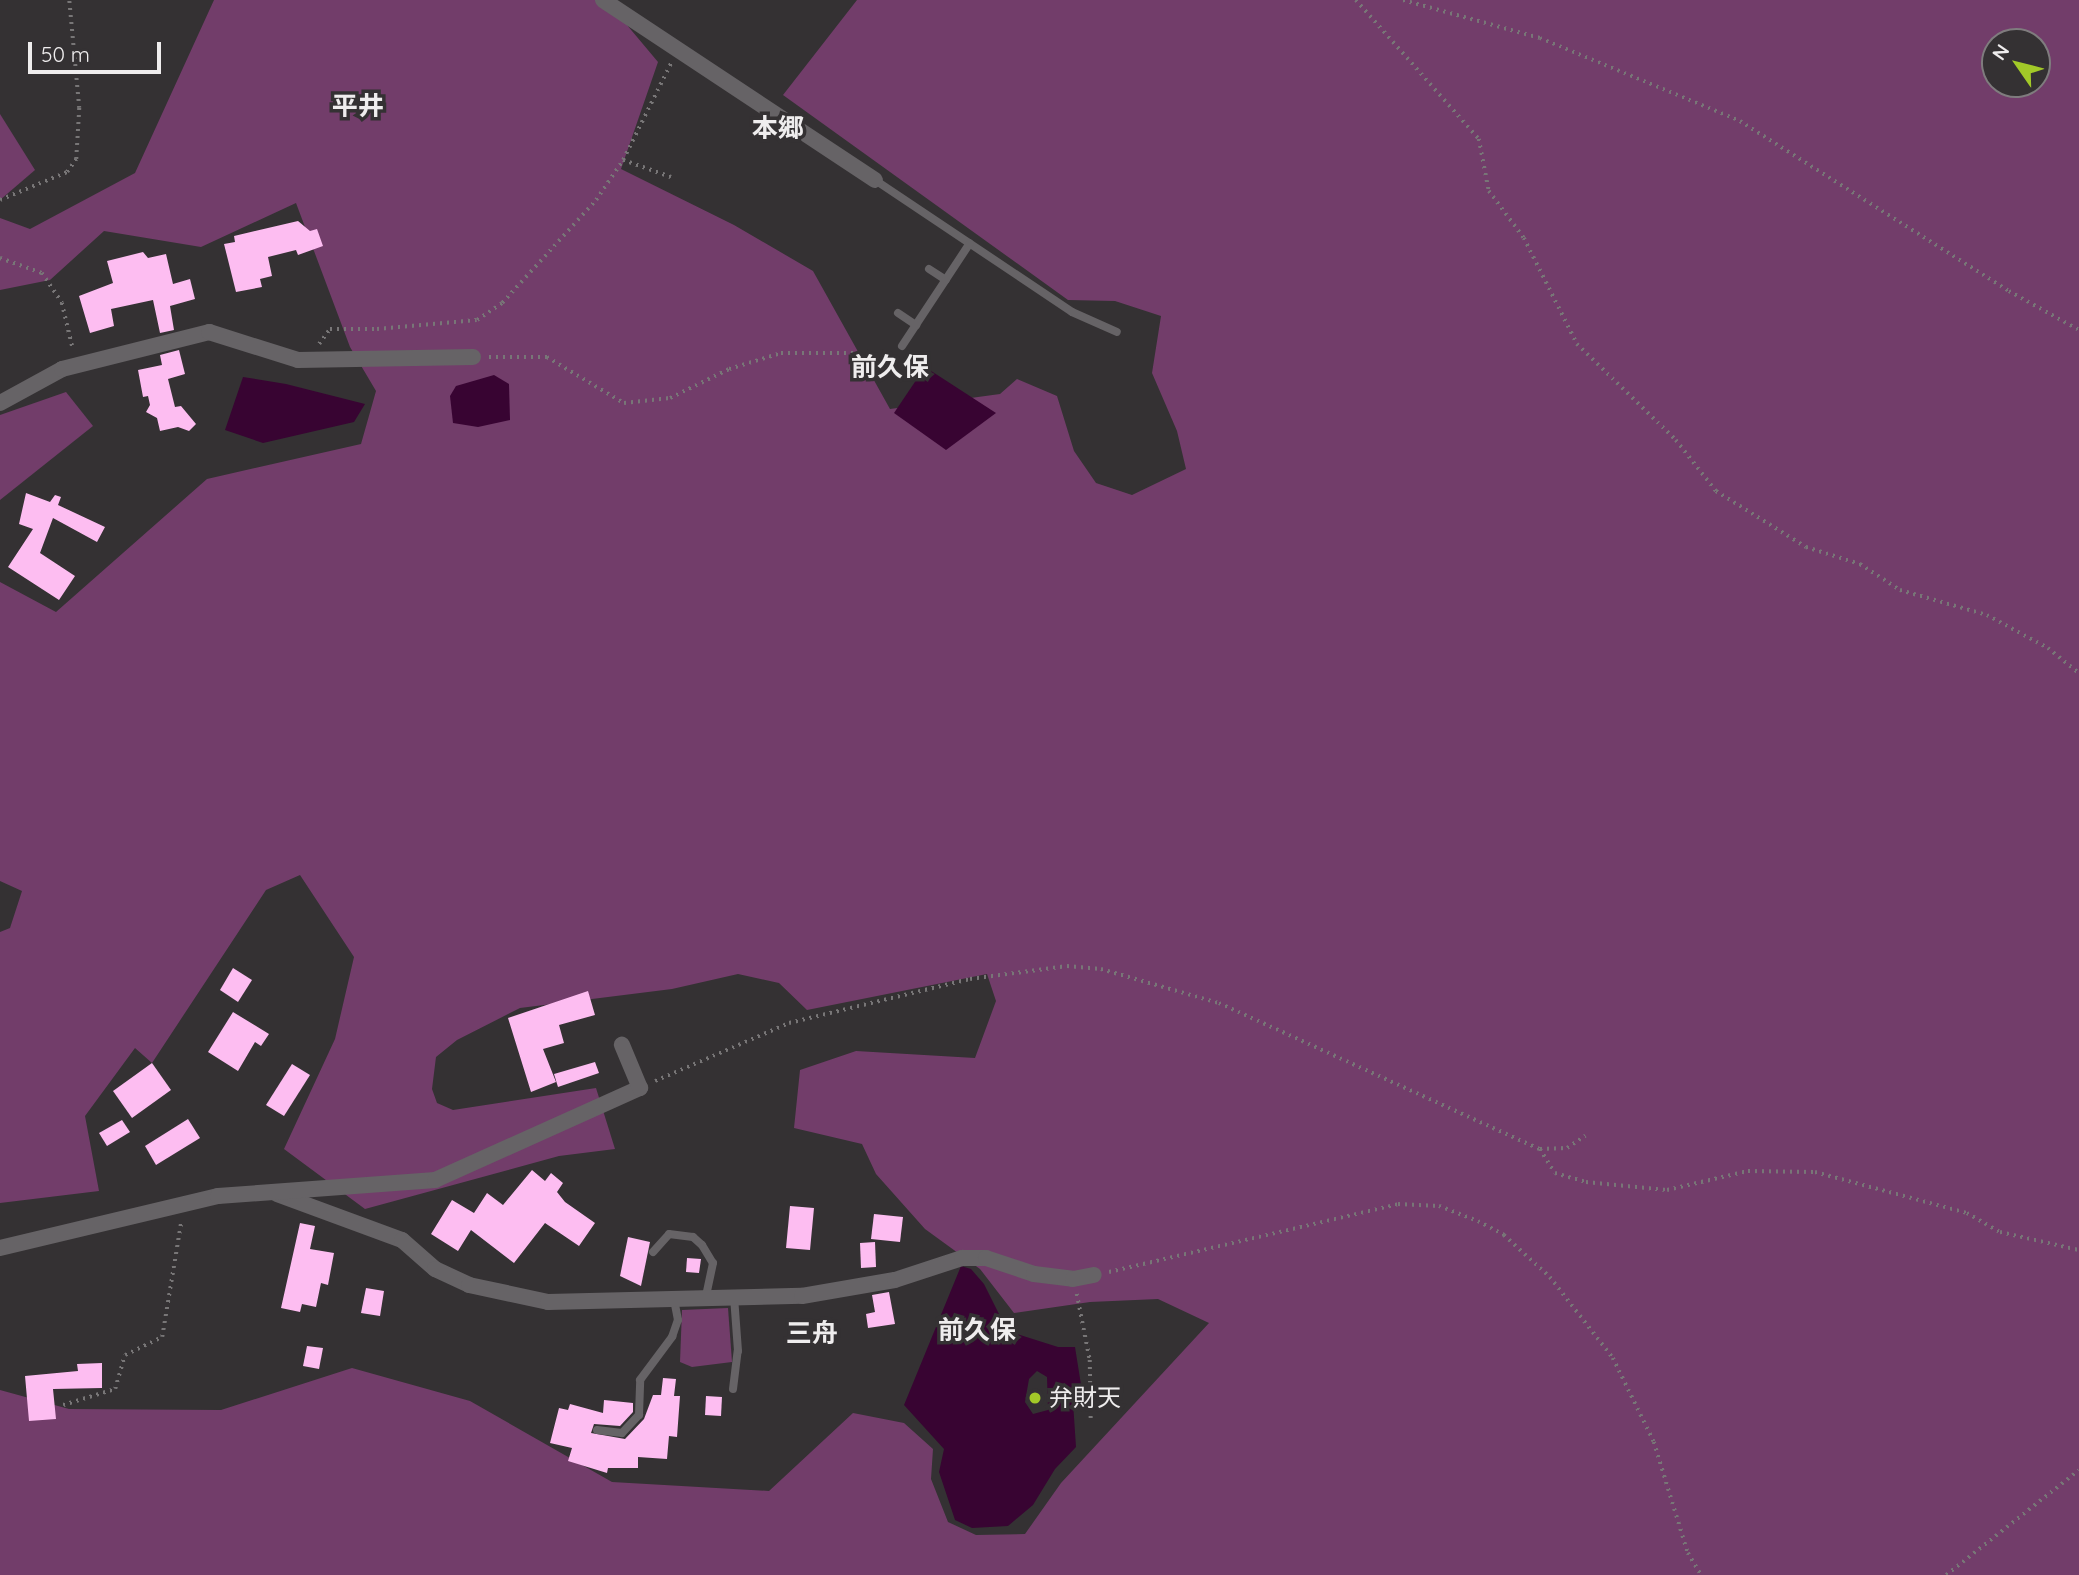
<!DOCTYPE html>
<html>
<head>
<meta charset="utf-8">
<style>
	body { margin:0 }
	#map { position:relative; width:2079px; height:1575px; overflow:hidden; background:#343133; font-family:Quicksand,"Noto Sans JP",sans-serif }
	div>[style] { position:absolute }
	[style*='--x'] { left:calc(var(--x)*1px); top:calc(var(--y)*1px); width:calc(var(--w)*1px); rotate:calc(var(--a)*1deg) }
	.green>* { inset:0; background:#723d6a }
	.water>* { inset:0; background:#380432 }
	.building>* { inset:0; background:#fdbdf1 }
	.path>* { height:3.5px; margin-top:-1.75px; transform-origin:0; background:repeating-linear-gradient(90deg,#787677 0 2px,transparent 0 7px) }
	.service>* { height:8px; margin:-4px; padding:0 4px; transform-origin:4px; border-radius:4px; background:#666366 }
	.minor>* { height:16px; margin:-8px; padding:0 8px; transform-origin:8px; border-radius:8px; background:#666366 }
	.dots>* { width:19px; height:19px; translate:-50% -50%; box-sizing:border-box; border:4px solid #343133; border-radius:50% }
	span { translate:-50% -50%; white-space:nowrap; text-align:center; line-height:1.15; -webkit-text-stroke:7px #343133; paint-order:stroke }
	.poi-label { font-size:24px; color:#efedee }
	.left { translate:0 -50%; text-align:left }
	.neighbourhood-label { font-size:26px; color:#efedee; font-weight:700 }
	.north { position:absolute; left:1981px; top:28px; width:70px; height:70px; box-sizing:border-box; background:#343133; border:2px solid #7f7c7e; border-radius:50%; rotate:305deg; font-size:19px; font-weight:700; line-height:28px; text-align:center; color:#efedee }
	.north::after { content:''; display:block; margin:auto; width:24px; height:32px; background:#a2c928; clip-path:polygon(50% 0,100% 100%,50% 72%,0 100%) }
	.scale { position:absolute; left:28px; top:42px; width:133px; height:32px; box-sizing:border-box; border:4px solid #efedee; border-top:0; padding-left:9px; font-size:21px; line-height:24px; white-space:nowrap; color:#efedee; -webkit-text-stroke:5px #343133; paint-order:stroke }
</style>
</head>
<body>
<div id="map">
	<div class="green">
		<i style="clip-path:polygon(evenodd,214px 0,606px 0,658px 62px,621px 169px,734px 225px,813px 271px,890px 409px,1000px 394px,1017px 379px,1057px 396px,1074px 451px,1096px 483px,1132px 495px,1186px 469px,1177px 431px,1152px 373px,1161px 316px,1115px 301px,1068px 300px,783px 95px,857px 0,2079px 0,2079px 1575px,0 1575px,0 1390px,69px 1409px,221px 1410px,352px 1368px,470px 1401px,612px 1482px,769px 1491px,853px 1413px,904px 1423px,933px 1449px,931px 1479px,948px 1522px,976px 1535px,1025px 1534px,1061px 1483px,1209px 1323px,1158px 1299px,1090px 1302px,1014px 1313px,980px 1269px,925px 1229px,876px 1174px,862px 1144px,794px 1128px,800px 1070px,856px 1051px,975px 1058px,996px 1001px,987px 974px,807px 1010px,779px 983px,738px 974px,672px 989px,520px 1008px,457px 1040px,436px 1057px,432px 1089px,437px 1103px,453px 1110px,596px 1088px,615px 1149px,559px 1156px,365px 1209px,284px 1149px,335px 1039px,354px 957px,300px 875px,266px 890px,152px 1063px,135px 1048px,85px 1116px,99px 1191px,0 1203px,0 932px,10px 928px,22px 891px,0 881px,0 582px,56px 612px,207px 479px,361px 444px,376px 391px,350px 347px,296px 203px,201px 247px,104px 231px,50px 280px,0 290px,0 218px,30px 229px,135px 173px,214px 0,1995px 42px,2037px 42px,2037px 84px,1995px 84px,1995px 42px)"></i>
		<i style="clip-path:polygon(0 114px,35px 170px,0 200px)"></i>
		<i style="clip-path:polygon(66px 392px,93px 426px,0 500px,0 415px)"></i>
		<i style="clip-path:polygon(728px 1308px,732px 1362px,692px 1367px,680px 1362px,682px 1310px)"></i>
	</div>
	<div class="water">
		<i style="clip-path:polygon(925px 367px,996px 413px,946px 450px,894px 413px)"></i>
		<i style="clip-path:polygon(494px 375px,509px 384px,510px 420px,478px 427px,453px 423px,450px 396px,456px 386px)"></i>
		<i style="clip-path:polygon(243px 377px,286px 384px,365px 404px,354px 422px,263px 443px,225px 430px)"></i>
		<i style="clip-path:polygon(evenodd,961px 1266px,971px 1269px,984px 1284px,1004px 1324px,1017px 1334px,1058px 1347px,1075px 1347px,1082px 1391px,1073px 1402px,1076px 1447px,1055px 1469px,1033px 1505px,1008px 1526px,972px 1528px,955px 1520px,939px 1472px,944px 1449px,904px 1405px,961px 1266px,1037px 1371px,1047px 1377px,1048px 1410px,1033px 1414px,1025px 1402px,1029px 1379px,1037px 1371px)"></i>
	</div>
	<div class="building">
		<i style="clip-path:polygon(298px 221px,310px 231px,317px 229px,323px 246px,298px 255px,296px 250px,268px 257px,272px 276px,260px 279px,262px 287px,236px 292px,224px 244px,235px 242px,234px 236px)"></i>
		<i style="clip-path:polygon(143px 252px,148px 258px,166px 254px,173px 284px,190px 279px,195px 299px,170px 306px,174px 330px,160px 333px,153px 300px,111px 309px,114px 326px,90px 333px,79px 296px,113px 283px,107px 261px)"></i>
		<i style="clip-path:polygon(179px 350px,185px 374px,168px 379px,175px 407px,181px 406px,196px 424px,189px 431px,178px 427px,160px 431px,157px 418px,146px 412px,150px 405px,148px 396px,143px 397px,138px 370px,162px 365px,160px 355px)"></i>
		<i style="clip-path:polygon(26px 493px,50px 502px,55px 495px,61px 497px,58px 505px,105px 527px,97px 542px,53px 518px,40px 553px,75px 576px,59px 600px,8px 567px,33px 529px,19px 524px)"></i>
		<i style="clip-path:polygon(233px 968px,252px 980px,238px 1002px,220px 990px)"></i>
		<i style="clip-path:polygon(588px 991px,595px 1015px,559px 1025px,564px 1043px,543px 1049px,556px 1082px,531px 1092px,508px 1018px)"></i>
		<i style="clip-path:polygon(233px 1012px,269px 1034px,261px 1046px,255px 1042px,238px 1071px,208px 1052px)"></i>
		<i style="clip-path:polygon(595px 1062px,599px 1073px,558px 1087px,554px 1074px)"></i>
		<i style="clip-path:polygon(152px 1063px,171px 1090px,132px 1118px,113px 1091px)"></i>
		<i style="clip-path:polygon(292px 1064px,310px 1075px,284px 1116px,266px 1105px)"></i>
		<i style="clip-path:polygon(188px 1119px,200px 1138px,156px 1165px,145px 1146px)"></i>
		<i style="clip-path:polygon(122px 1120px,130px 1132px,107px 1146px,99px 1133px)"></i>
		<i style="clip-path:polygon(532px 1170px,545px 1181px,551px 1173px,563px 1183px,557px 1192px,565px 1202px,595px 1223px,579px 1246px,545px 1223px,514px 1263px,471px 1230px,458px 1251px,431px 1234px,452px 1200px,474px 1213px,487px 1193px,503px 1205px)"></i>
		<i style="clip-path:polygon(790px 1206px,814px 1208px,810px 1250px,786px 1248px)"></i>
		<i style="clip-path:polygon(874px 1214px,903px 1217px,900px 1242px,871px 1239px)"></i>
		<i style="clip-path:polygon(300px 1223px,315px 1226px,310px 1249px,334px 1253px,328px 1285px,321px 1283px,316px 1307px,302px 1304px,300px 1312px,281px 1308px)"></i>
		<i style="clip-path:polygon(628px 1237px,650px 1242px,641px 1286px,620px 1276px)"></i>
		<i style="clip-path:polygon(875px 1242px,876px 1267px,861px 1268px,860px 1243px)"></i>
		<i style="clip-path:polygon(687px 1258px,701px 1259px,699px 1273px,686px 1272px)"></i>
		<i style="clip-path:polygon(366px 1288px,384px 1291px,380px 1316px,361px 1313px)"></i>
		<i style="clip-path:polygon(889px 1292px,895px 1324px,868px 1328px,866px 1314px,875px 1312px,872px 1295px)"></i>
		<i style="clip-path:polygon(307px 1346px,323px 1348px,319px 1369px,303px 1366px)"></i>
		<i style="clip-path:polygon(102px 1363px,102px 1388px,53px 1389px,56px 1419px,29px 1421px,25px 1376px,78px 1371px,77px 1364px)"></i>
		<i style="clip-path:polygon(663px 1378px,676px 1379px,674px 1396px,680px 1396px,677px 1437px,669px 1436px,667px 1459px,638px 1457px,638px 1468px,608px 1468px,607px 1473px,568px 1461px,572px 1448px,550px 1443px,559px 1408px,568px 1410px,570px 1404px,603px 1413px,604px 1400px,633px 1403px,633px 1412px,620px 1426px,594px 1424px,591px 1433px,625px 1439px,644px 1419px,653px 1395px,661px 1395px)"></i>
		<i style="clip-path:polygon(706px 1396px,722px 1397px,721px 1416px,705px 1415px)"></i>
	</div>
	<div class="path">
		<i style="--x:1356;--y:0;--w:186;--a:48.5"></i>
		<i style="--x:1479;--y:139;--w:53;--a:79.1"></i>
		<i style="--x:1489;--y:191;--w:59;--a:53.3"></i>
		<i style="--x:1524;--y:238;--w:119;--a:63.4"></i>
		<i style="--x:1577;--y:344;--w:138;--a:44.1"></i>
		<i style="--x:1676;--y:440;--w:65;--a:51.9"></i>
		<i style="--x:1716;--y:491;--w:106;--a:31.9"></i>
		<i style="--x:1806;--y:547;--w:57;--a:17.5"></i>
		<i style="--x:1860;--y:564;--w:48;--a:33"></i>
		<i style="--x:1900;--y:590;--w:91;--a:16"></i>
		<i style="--x:1987;--y:615;--w:69;--a:28.4"></i>
		<i style="--x:2048;--y:648;--w:40;--a:39"></i>
		<i style="--x:1403;--y:0;--w:142;--a:15.5"></i>
		<i style="--x:1540;--y:38;--w:217;--a:22.5"></i>
		<i style="--x:1740;--y:121;--w:318;--a:32.3"></i>
		<i style="--x:2009;--y:291;--w:80;--a:29.1"></i>
		<i style="--x:623;--y:160;--w:51;--a:19.5"></i>
		<i style="--x:0;--y:200;--w:73;--a:-22.7"></i>
		<i style="--x:67;--y:172;--w:16;--a:-55"></i>
		<i style="--x:76;--y:159;--w:51;--a:-86.6"></i>
		<i style="--x:79;--y:108;--w:108;--a:-95.3"></i>
		<i style="--x:0;--y:258;--w:45;--a:19.7"></i>
		<i style="--x:42;--y:273;--w:36;--a:56"></i>
		<i style="--x:62;--y:303;--w:47;--a:76.6"></i>
		<i style="--x:319;--y:344;--w:19;--a:-54"></i>
		<i style="--x:330;--y:329;--w:47;--a:0"></i>
		<i style="--x:377;--y:329;--w:100;--a:-5.1"></i>
		<i style="--x:477;--y:320;--w:30;--a:-34"></i>
		<i style="--x:502;--y:303;--w:139;--a:-47.6"></i>
		<i style="--x:596;--y:200;--w:48;--a:-56"></i>
		<i style="--x:623;--y:160;--w:108;--a:-63.7"></i>
		<i style="--x:489;--y:357;--w:58;--a:0"></i>
		<i style="--x:547;--y:357;--w:90;--a:30.9"></i>
		<i style="--x:624;--y:403;--w:46;--a:-6.2"></i>
		<i style="--x:670;--y:398;--w:66;--a:-26.2"></i>
		<i style="--x:729;--y:369;--w:54;--a:-17.1"></i>
		<i style="--x:781;--y:353;--w:75;--a:0"></i>
		<i style="--x:655;--y:1081;--w:146;--a:-23.4"></i>
		<i style="--x:789;--y:1023;--w:186;--a:-13.7"></i>
		<i style="--x:970;--y:979;--w:98;--a:-7.6"></i>
		<i style="--x:1067;--y:966;--w:34;--a:5"></i>
		<i style="--x:1101;--y:969;--w:123;--a:16.1"></i>
		<i style="--x:1219;--y:1003;--w:353;--a:24.5"></i>
		<i style="--x:1540;--y:1149;--w:27;--a:-2"></i>
		<i style="--x:1567;--y:1148;--w:22;--a:-34"></i>
		<i style="--x:1540;--y:1149;--w:28;--a:58"></i>
		<i style="--x:1555;--y:1173;--w:32;--a:16"></i>
		<i style="--x:1586;--y:1182;--w:81;--a:5.6"></i>
		<i style="--x:1667;--y:1190;--w:83;--a:-13.2"></i>
		<i style="--x:1748;--y:1171;--w:67;--a:0.9"></i>
		<i style="--x:1815;--y:1172;--w:157;--a:15.1"></i>
		<i style="--x:1967;--y:1213;--w:38;--a:30"></i>
		<i style="--x:2000;--y:1232;--w:81;--a:12.8"></i>
		<i style="--x:1109;--y:1272;--w:297;--a:-13.2"></i>
		<i style="--x:1398;--y:1204;--w:41;--a:2.8"></i>
		<i style="--x:1439;--y:1206;--w:42;--a:21"></i>
		<i style="--x:1478;--y:1221;--w:30;--a:28"></i>
		<i style="--x:1504;--y:1235;--w:62;--a:42.4"></i>
		<i style="--x:1550;--y:1277;--w:103;--a:52.1"></i>
		<i style="--x:1613;--y:1358;--w:93;--a:64"></i>
		<i style="--x:1654;--y:1442;--w:116;--a:73"></i>
		<i style="--x:1688;--y:1553;--w:26;--a:59"></i>
		<i style="--x:1077;--y:1294;--w:67;--a:78.9"></i>
		<i style="--x:1090;--y:1360;--w:63;--a:89.1"></i>
		<i style="--x:1048;--y:1400;--w:45;--a:-7.6"></i>
		<i style="--x:63;--y:1405;--w:54;--a:-17.1"></i>
		<i style="--x:115;--y:1389;--w:35;--a:-74"></i>
		<i style="--x:125;--y:1355;--w:41;--a:-25.9"></i>
		<i style="--x:162;--y:1337;--w:117;--a:-80.6"></i>
		<i style="--x:1946;--y:1575;--w:169;--a:-38.3"></i>
	</div>
	<div class="service">
		<i style="--x:875;--y:180;--w:237;--a:33.8"></i>
		<i style="--x:1072;--y:312;--w:49;--a:24"></i>
		<i style="--x:929;--y:269;--w:20;--a:33"></i>
		<i style="--x:898;--y:313;--w:22;--a:34"></i>
		<i style="--x:902;--y:346;--w:123;--a:-56.6"></i>
		<i style="--x:653;--y:1252;--w:24;--a:-48"></i>
		<i style="--x:669;--y:1234;--w:24;--a:7"></i>
		<i style="--x:693;--y:1237;--w:12;--a:42"></i>
		<i style="--x:702;--y:1245;--w:21;--a:59"></i>
		<i style="--x:713;--y:1263;--w:35;--a:102"></i>
		<i style="--x:733;--y:1389;--w:38;--a:-83"></i>
		<i style="--x:738;--y:1351;--w:54;--a:-94.2"></i>
		<i style="--x:597;--y:1430;--w:25;--a:7"></i>
		<i style="--x:622;--y:1433;--w:25;--a:-47"></i>
		<i style="--x:639;--y:1415;--w:35;--a:-88"></i>
		<i style="--x:640;--y:1380;--w:54;--a:-53.3"></i>
		<i style="--x:672;--y:1337;--w:18;--a:-71"></i>
		<i style="--x:678;--y:1320;--w:21;--a:-101"></i>
	</div>
	<div class="minor">
		<i style="--x:603;--y:0;--w:326;--a:33.5"></i>
		<i style="--x:0;--y:403;--w:71;--a:-28.7"></i>
		<i style="--x:62;--y:369;--w:152;--a:-14.1"></i>
		<i style="--x:209;--y:332;--w:93;--a:17.5"></i>
		<i style="--x:298;--y:360;--w:175;--a:-1"></i>
		<i style="--x:277;--y:1194;--w:133;--a:20.2"></i>
		<i style="--x:402;--y:1240;--w:44;--a:41.3"></i>
		<i style="--x:435;--y:1269;--w:38;--a:25"></i>
		<i style="--x:469;--y:1285;--w:81;--a:12.1"></i>
		<i style="--x:548;--y:1302;--w:254;--a:-1.4"></i>
		<i style="--x:802;--y:1296;--w:94;--a:-9.8"></i>
		<i style="--x:895;--y:1280;--w:71;--a:-18.2"></i>
		<i style="--x:962;--y:1258;--w:24;--a:0"></i>
		<i style="--x:986;--y:1258;--w:51;--a:18.4"></i>
		<i style="--x:1034;--y:1274;--w:39;--a:7"></i>
		<i style="--x:1073;--y:1279;--w:21;--a:-11"></i>
		<i style="--x:0;--y:1248;--w:224;--a:-13.4"></i>
		<i style="--x:218;--y:1196;--w:218;--a:-4.2"></i>
		<i style="--x:435;--y:1180;--w:225;--a:-24.2"></i>
		<i style="--x:640;--y:1088;--w:47;--a:-112.7"></i>
	</div>
	<div class="dots">
		<i style="left:1035px;top:1398px;background:#a2c928"></i>
	</div>
	<div class="poi-label">
		<span class="left" style="left:1049px;top:1398px">弁財天</span>
	</div>
	<div class="neighbourhood-label">
		<span style="left:358px;top:106px">平井</span>
		<span style="left:778px;top:128px">本郷</span>
		<span style="left:890px;top:367px">前久保</span>
		<span style="left:977px;top:1330px">前久保</span>
		<span style="left:812px;top:1333px">三舟</span>
	</div>
	<div class="north">N</div>
	<div class="scale">50 m</div>
</div>
</body>
</html>
